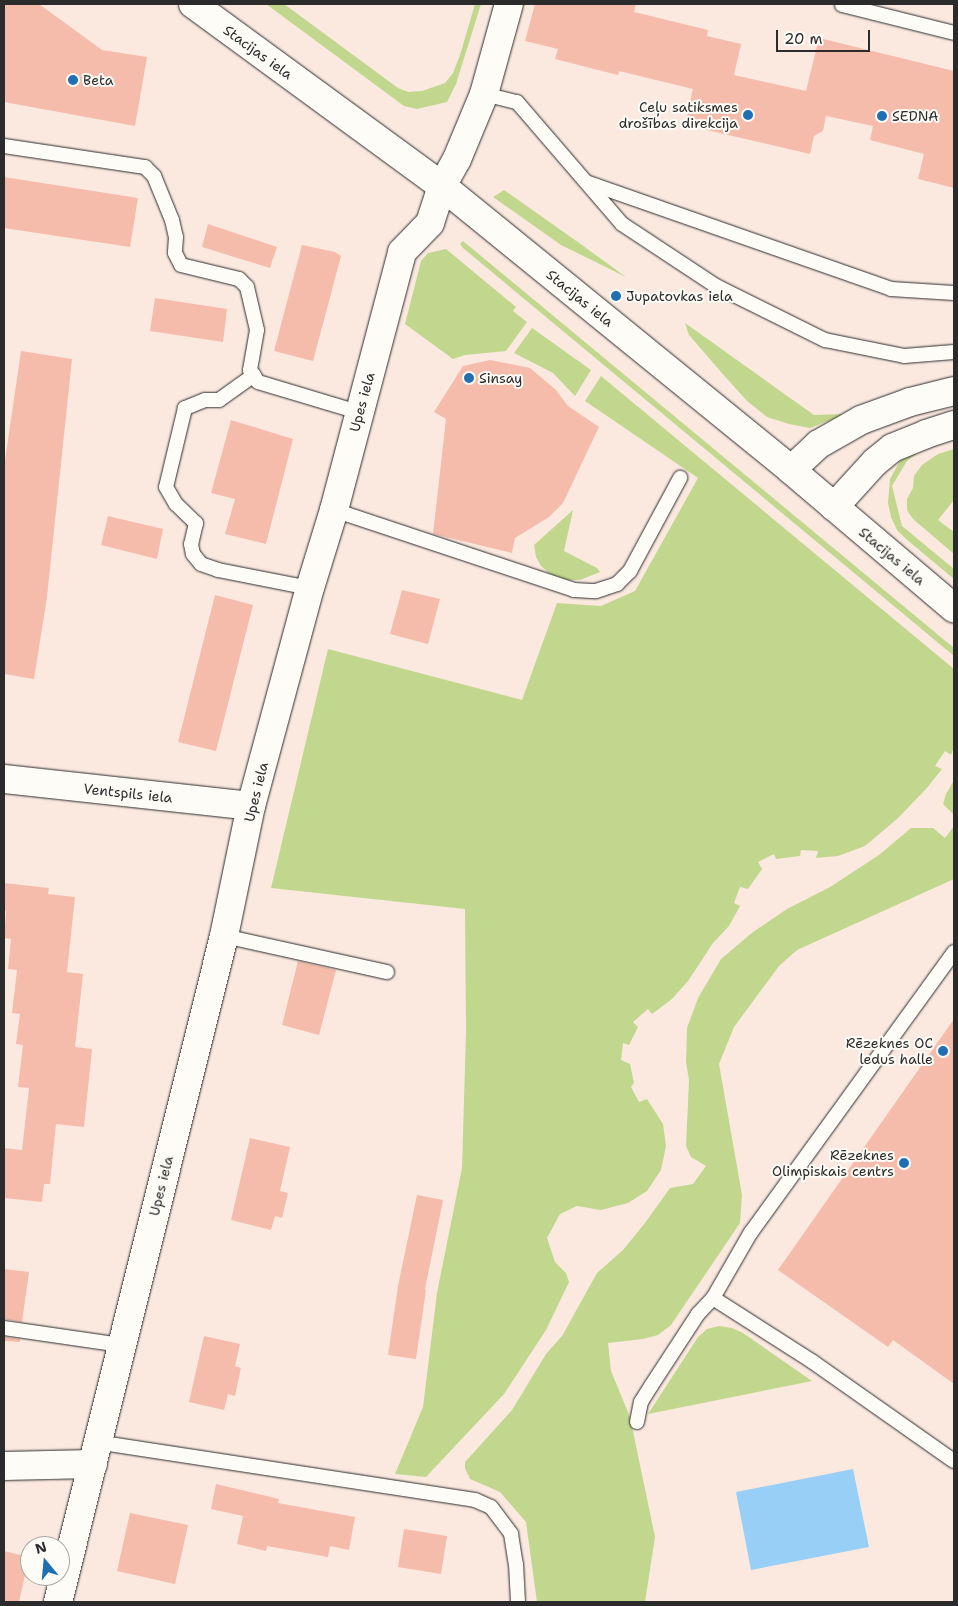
<!DOCTYPE html>
<html>
<head>
<meta charset="utf-8">
<style>
	body { margin:0 }
	#map { position:relative; width:958px; height:1606px; overflow:hidden; background:#fbe9e0; font-family:"Shantell Sans",sans-serif }
	div>[style] { position:absolute }
	[style*='--x'] { left:calc(var(--x)*1px); top:calc(var(--y)*1px); width:calc(var(--w)*1px); rotate:calc(var(--a)*1deg) }
	.green>* { inset:0; background:#c1d78d }
	.water>* { inset:0; background:#97cff6 }
	.building>* { inset:0; background:#f5bcac }
	.roads { filter:drop-shadow(0 0 1px #2b2b2b) drop-shadow(0 0 1px #2b2b2b) }
	.lane>* { height:14px; margin:-7px; padding:0 7px; transform-origin:7px; border-radius:7px; background:#fdfcf7 }
	.street>* { height:28px; margin:-14px; padding:0 14px; transform-origin:14px; border-radius:14px; background:#fdfcf7 }
	.secondary>* { height:28px; margin:-14px; padding:0 14px; transform-origin:14px; border-radius:14px; background:#fdfcf7 }
	.dots>* { width:14px; height:14px; translate:-50% -50%; box-sizing:border-box; border:2px solid #fdfcf7; border-radius:50% }
	span { translate:-50% -50%; white-space:nowrap; text-align:center; line-height:1.15; -webkit-text-stroke:4px #fdfcf7; paint-order:stroke }
	.street-label { font-size:14px; color:#2b2b2b }
	.poi-label { font-size:14px; color:#2b2b2b }
	.left { translate:0 -50%; text-align:left }
	.right { translate:-100% -50%; text-align:right }
	.frame { position:absolute; inset:0; border:5px solid #2b2b2b; pointer-events:none }
	.north { position:absolute; left:20px; top:1536px; width:50px; height:50px; box-sizing:border-box; background:#fdfcf7; border:1px solid #a9a8a5; border-radius:50%; rotate:343deg; font-size:14px; font-weight:700; line-height:20px; text-align:center; color:#2b2b2b }
	.north::after { content:''; display:block; margin:auto; width:18px; height:22px; background:#1f6fb2; clip-path:polygon(50% 0,100% 100%,50% 72%,0 100%) }
	.scale { position:absolute; left:776px; top:30px; width:94px; height:22px; box-sizing:border-box; border:2px solid #2b2b2b; border-top:0; padding-left:6px; font-size:15px; line-height:18px; white-space:nowrap; color:#2b2b2b; -webkit-text-stroke:4px #fdfcf7; paint-order:stroke }
</style>
</head>
<body>
<div id="map">
	<div class="green">
		<i style="clip-path:polygon(266px 4px,284px 4px,398px 88px,408px 92px,422px 91px,445px 83px,453px 73px,460px 55px,475px 4px,481px 4px,456px 84px,447px 102px,417px 109px,404px 106px)"></i>
		<i style="clip-path:polygon(504px 190px,582px 245px,626px 277px,561px 245px,493px 197px)"></i>
		<i style="clip-path:polygon(463px 241px,954px 648px,954px 656px,463px 248px,460px 244px)"></i>
		<i style="clip-path:polygon(446px 249px,516px 307px,513px 311px,527px 322px,506px 351px,465px 355px,453px 359px,405px 324px,421px 261px,428px 253px)"></i>
		<i style="clip-path:polygon(685px 323px,814px 415px,845px 414px,810px 428px,789px 424px,767px 417px,747px 401px,721px 372px,689px 335px)"></i>
		<i style="clip-path:polygon(532px 328px,591px 370px,575px 396px,553px 373px,514px 353px)"></i>
		<i style="clip-path:polygon(601px 376px,954px 669px,954px 747px,951px 755px,945px 751px,935px 766px,942px 769px,926px 789px,897px 819px,865px 846px,838px 856px,816px 858px,818px 851px,801px 850px,800px 856px,776px 859px,774px 854px,758px 862px,762px 869px,748px 889px,740px 887px,734px 903px,740px 906px,729px 926px,713px 943px,688px 981px,672px 999px,652px 1014px,648px 1009px,633px 1022px,638px 1027px,629px 1045px,623px 1043px,621px 1060px,630px 1064px,634px 1083px,631px 1087px,639px 1102px,647px 1099px,663px 1124px,666px 1146px,661px 1170px,647px 1191px,628px 1203px,601px 1210px,577px 1206px,560px 1214px,547px 1238px,555px 1262px,566px 1273px,569px 1282px,546px 1330px,504px 1394px,426px 1477px,395px 1474px,423px 1407px,437px 1293px,462px 1168px,466px 1033px,465px 909px,271px 888px,328px 649px,522px 700px,557px 603px,601px 606px,635px 591px,698px 478px,585px 401px)"></i>
		<i style="clip-path:polygon(954px 449px,954px 500px,938px 520px,954px 532px,954px 554px,913px 519px,907px 510px,907px 499px,913px 488px,914px 476px,922px 465px,938px 454px)"></i>
		<i style="clip-path:polygon(911px 450px,922px 450px,907px 461px,892px 486px,902px 526px,954px 569px,954px 579px,906px 539px,897px 530px,891px 517px,888px 503px,890px 479px,900px 461px)"></i>
		<i style="clip-path:polygon(573px 510px,564px 551px,597px 568px,600px 572px,580px 580px,565px 580px,550px 574px,541px 566px,536px 557px,534px 545px)"></i>
		<i style="clip-path:polygon(954px 780px,954px 815px,943px 804px,946px 794px)"></i>
		<i style="clip-path:polygon(954px 826px,954px 879px,797px 950px,779px 966px,734px 1027px,719px 1064px,742px 1195px,740px 1223px,671px 1325px,658px 1335px,643px 1339px,608px 1343px,611px 1371px,630px 1417px,655px 1537px,645px 1602px,537px 1602px,526px 1522px,500px 1492px,470px 1479px,465px 1468px,465px 1462px,512px 1410px,546px 1354px,562px 1336px,597px 1273px,623px 1250px,645px 1223px,670px 1188px,693px 1184px,706px 1166px,691px 1157px,686px 1146px,689px 1080px,686px 1062px,687px 1028px,698px 998px,721px 959px,753px 932px,787px 909px,830px 887px,879px 855px,911px 828px,933px 828px,945px 838px)"></i>
		<i style="clip-path:polygon(719px 1326px,732px 1328px,743px 1333px,812px 1381px,648px 1414px,698px 1337px,707px 1329px)"></i>
	</div>
	<div class="water">
		<i style="clip-path:polygon(853px 1469px,869px 1547px,751px 1570px,736px 1492px)"></i>
	</div>
	<div class="building">
		<i style="clip-path:polygon(4px 4px,39px 4px,102px 50px,147px 57px,135px 126px,4px 102px)"></i>
		<i style="clip-path:polygon(535px 4px,636px 4px,634px 12px,708px 30px,707px 36px,741px 44px,734px 75px,806px 91px,819px 38px,954px 71px,954px 188px,918px 179px,924px 154px,870px 140px,873px 126px,826px 116px,823px 131px,814px 136px,810px 154px,685px 125px,693px 89px,619px 71px,618px 75px,555px 59px,558px 49px,525px 41px)"></i>
		<i style="clip-path:polygon(4px 177px,138px 198px,130px 247px,4px 228px)"></i>
		<i style="clip-path:polygon(208px 224px,277px 247px,270px 268px,202px 247px)"></i>
		<i style="clip-path:polygon(302px 245px,335px 252px,341px 256px,313px 361px,274px 351px)"></i>
		<i style="clip-path:polygon(155px 298px,227px 309px,223px 342px,150px 331px)"></i>
		<i style="clip-path:polygon(21px 351px,72px 359px,47px 597px,34px 679px,4px 674px,4px 467px)"></i>
		<i style="clip-path:polygon(490px 360px,530px 368px,556px 390px,568px 406px,599px 427px,563px 503px,549px 517px,515px 538px,512px 553px,433px 534px,446px 419px,434px 412px,463px 366px)"></i>
		<i style="clip-path:polygon(231px 420px,293px 439px,266px 544px,225px 534px,235px 499px,211px 493px)"></i>
		<i style="clip-path:polygon(108px 516px,163px 529px,157px 559px,101px 545px)"></i>
		<i style="clip-path:polygon(402px 590px,440px 599px,428px 644px,390px 634px)"></i>
		<i style="clip-path:polygon(215px 595px,253px 605px,216px 751px,178px 742px)"></i>
		<i style="clip-path:polygon(4px 883px,49px 888px,48px 894px,75px 897px,67px 972px,83px 974px,75px 1047px,92px 1049px,84px 1127px,56px 1124px,50px 1184px,44px 1184px,42px 1202px,4px 1198px,4px 1148px,22px 1150px,29px 1088px,18px 1087px,23px 1045px,16px 1044px,20px 1014px,12px 1013px,17px 970px,8px 969px,11px 939px,4px 938px,6px 911px,4px 910px)"></i>
		<i style="clip-path:polygon(298px 961px,336px 970px,319px 1035px,282px 1025px)"></i>
		<i style="clip-path:polygon(954px 1019px,954px 1384px,893px 1340px,888px 1347px,778px 1270px)"></i>
		<i style="clip-path:polygon(250px 1138px,290px 1147px,280px 1191px,288px 1193px,282px 1218px,275px 1216px,271px 1230px,231px 1220px)"></i>
		<i style="clip-path:polygon(417px 1195px,443px 1200px,425px 1289px,426px 1290px,416px 1359px,388px 1355px,398px 1286px)"></i>
		<i style="clip-path:polygon(4px 1269px,29px 1272px,22px 1322px,4px 1319px)"></i>
		<i style="clip-path:polygon(204px 1336px,240px 1344px,235px 1366px,241px 1368px,235px 1396px,228px 1394px,224px 1410px,189px 1402px)"></i>
		<i style="clip-path:polygon(4px 1337px,20px 1339px,20px 1342px,4px 1341px)"></i>
		<i style="clip-path:polygon(216px 1484px,279px 1499px,278px 1503px,355px 1517px,349px 1550px,330px 1546px,328px 1557px,267px 1546px,266px 1551px,237px 1544px,243px 1516px,211px 1509px)"></i>
		<i style="clip-path:polygon(130px 1513px,188px 1525px,175px 1584px,117px 1571px)"></i>
		<i style="clip-path:polygon(404px 1529px,447px 1536px,441px 1574px,398px 1567px)"></i>
		<i style="clip-path:polygon(4px 1551px,29px 1557px,19px 1602px,4px 1602px)"></i>
	</div>
	<div class="roads">
		<div class="lane">
			<i style="--x:842;--y:5;--w:115;--a:14"></i>
			<i style="--x:484;--y:94;--w:34;--a:14"></i>
			<i style="--x:517;--y:102;--w:161;--a:49.3"></i>
			<i style="--x:622;--y:224;--w:113;--a:33.4"></i>
			<i style="--x:716;--y:286;--w:122;--a:26.4"></i>
			<i style="--x:825;--y:340;--w:81;--a:11.4"></i>
			<i style="--x:904;--y:356;--w:50;--a:-4.6"></i>
			<i style="--x:4;--y:146;--w:143;--a:8.5"></i>
			<i style="--x:145;--y:167;--w:13;--a:45"></i>
			<i style="--x:154;--y:176;--w:48;--a:67.8"></i>
			<i style="--x:172;--y:220;--w:17;--a:77"></i>
			<i style="--x:176;--y:237;--w:16;--a:94"></i>
			<i style="--x:175;--y:253;--w:13;--a:63"></i>
			<i style="--x:181;--y:265;--w:60;--a:13.6"></i>
			<i style="--x:239;--y:279;--w:11;--a:45"></i>
			<i style="--x:247;--y:287;--w:44;--a:76.9"></i>
			<i style="--x:257;--y:330;--w:41;--a:99.9"></i>
			<i style="--x:250;--y:370;--w:14;--a:56"></i>
			<i style="--x:258;--y:382;--w:104;--a:16.7"></i>
			<i style="--x:586;--y:182;--w:323;--a:19.3"></i>
			<i style="--x:891;--y:289;--w:63;--a:3.6"></i>
			<i style="--x:254;--y:375;--w:43;--a:144.5"></i>
			<i style="--x:219;--y:400;--w:14;--a:180"></i>
			<i style="--x:205;--y:400;--w:22;--a:158"></i>
			<i style="--x:185;--y:408;--w:81;--a:103.5"></i>
			<i style="--x:166;--y:487;--w:20;--a:60"></i>
			<i style="--x:176;--y:504;--w:28;--a:44"></i>
			<i style="--x:196;--y:523;--w:22;--a:103"></i>
			<i style="--x:191;--y:544;--w:10;--a:79"></i>
			<i style="--x:193;--y:554;--w:13;--a:51"></i>
			<i style="--x:201;--y:564;--w:18;--a:19"></i>
			<i style="--x:218;--y:570;--w:94;--a:11.1"></i>
			<i style="--x:334;--y:510;--w:253;--a:18.4"></i>
			<i style="--x:574;--y:590;--w:22;--a:3"></i>
			<i style="--x:596;--y:591;--w:22;--a:-18"></i>
			<i style="--x:617;--y:584;--w:18;--a:-45"></i>
			<i style="--x:630;--y:571;--w:106;--a:-61.7"></i>
			<i style="--x:224;--y:936;--w:167;--a:12.5"></i>
			<i style="--x:954;--y:952;--w:346;--a:125.9"></i>
			<i style="--x:751;--y:1232;--w:76;--a:119.9"></i>
			<i style="--x:713;--y:1298;--w:119;--a:32.6"></i>
			<i style="--x:813;--y:1362;--w:172;--a:35.1"></i>
			<i style="--x:4;--y:1328;--w:118;--a:8.3"></i>
			<i style="--x:637;--y:1422;--w:20;--a:-79"></i>
			<i style="--x:641;--y:1402;--w:19;--a:-58"></i>
			<i style="--x:651;--y:1386;--w:86;--a:-56.9"></i>
			<i style="--x:698;--y:1314;--w:22;--a:-47"></i>
			<i style="--x:96;--y:1442;--w:383;--a:8.7"></i>
			<i style="--x:475;--y:1500;--w:17;--a:24"></i>
			<i style="--x:491;--y:1507;--w:34;--a:53"></i>
			<i style="--x:511;--y:1534;--w:30;--a:81"></i>
			<i style="--x:516;--y:1564;--w:38;--a:87"></i>
		</div>
		<div class="street">
			<i style="--x:791;--y:470;--w:38;--a:-43"></i>
			<i style="--x:819;--y:444;--w:48;--a:-29.7"></i>
			<i style="--x:861;--y:420;--w:52;--a:-20.2"></i>
			<i style="--x:910;--y:402;--w:45;--a:-14"></i>
			<i style="--x:834;--y:507;--w:61;--a:-47.7"></i>
			<i style="--x:875;--y:462;--w:22;--a:-39"></i>
			<i style="--x:892;--y:448;--w:37;--a:-22"></i>
			<i style="--x:926;--y:434;--w:29;--a:-18"></i>
			<i style="--x:4;--y:779;--w:248;--a:6.2"></i>
			<i style="--x:4;--y:1466;--w:89;--a:-1.3"></i>
			<i style="--x:58;--y:1602;--w:686;--a:-76"></i>
			<i style="--x:224;--y:936;--w:133;--a:-78.3"></i>
			<i style="--x:251;--y:806;--w:226;--a:-74.9"></i>
			<i style="--x:310;--y:588;--w:82;--a:-72.9"></i>
			<i style="--x:334;--y:510;--w:267;--a:-75.2"></i>
			<i style="--x:402;--y:252;--w:40;--a:-46"></i>
			<i style="--x:430;--y:223;--w:39;--a:-72"></i>
			<i style="--x:442;--y:186;--w:31;--a:-61"></i>
			<i style="--x:457;--y:159;--w:70;--a:-67.4"></i>
			<i style="--x:484;--y:94;--w:93;--a:-74.5"></i>
		</div>
		<div class="secondary">
			<i style="--x:193;--y:4;--w:308;--a:36.2"></i>
			<i style="--x:442;--y:186;--w:450;--a:39.1"></i>
			<i style="--x:791;--y:470;--w:214;--a:40.3"></i>
		</div>
	</div>
	<div class="dots">
		<i style="left:73px;top:80px;background:#1f6fb2"></i>
		<i style="left:748px;top:115px;background:#1f6fb2"></i>
		<i style="left:882px;top:116px;background:#1f6fb2"></i>
		<i style="left:616px;top:296px;background:#1f6fb2"></i>
		<i style="left:469px;top:378px;background:#1f6fb2"></i>
		<i style="left:943px;top:1051px;background:#1f6fb2"></i>
		<i style="left:904px;top:1163px;background:#1f6fb2"></i>
	</div>
	<div class="street-label">
		<span style="left:258px;top:52px;rotate:36deg">Stacijas iela</span>
		<span style="left:580px;top:298px;rotate:39deg">Stacijas iela</span>
		<span style="left:362px;top:402px;rotate:-75deg">Upes iela</span>
		<span style="left:892px;top:556px;rotate:40deg">Stacijas iela</span>
		<span style="left:256px;top:792px;rotate:-76deg">Upes iela</span>
		<span style="left:128px;top:793px;rotate:6deg">Ventspils iela</span>
		<span style="left:161px;top:1186px;rotate:-76deg">Upes iela</span>
	</div>
	<div class="poi-label">
		<span class="left" style="left:83px;top:80px">Beta</span>
		<span class="right" style="left:738px;top:115px">Ceļu satiksmes<br>drošības direkcija</span>
		<span class="left" style="left:892px;top:116px">SEDNA</span>
		<span class="left" style="left:626px;top:296px">Jupatovkas iela</span>
		<span class="left" style="left:479px;top:378px">Sinsay</span>
		<span class="right" style="left:933px;top:1051px">Rēzeknes OC<br>ledus halle</span>
		<span class="right" style="left:894px;top:1163px">Rēzeknes<br>Olimpiskais centrs</span>
	</div>
	<div class="frame"></div>
	<div class="north">N</div>
	<div class="scale">20 m</div>
</div>
</body>
</html>
